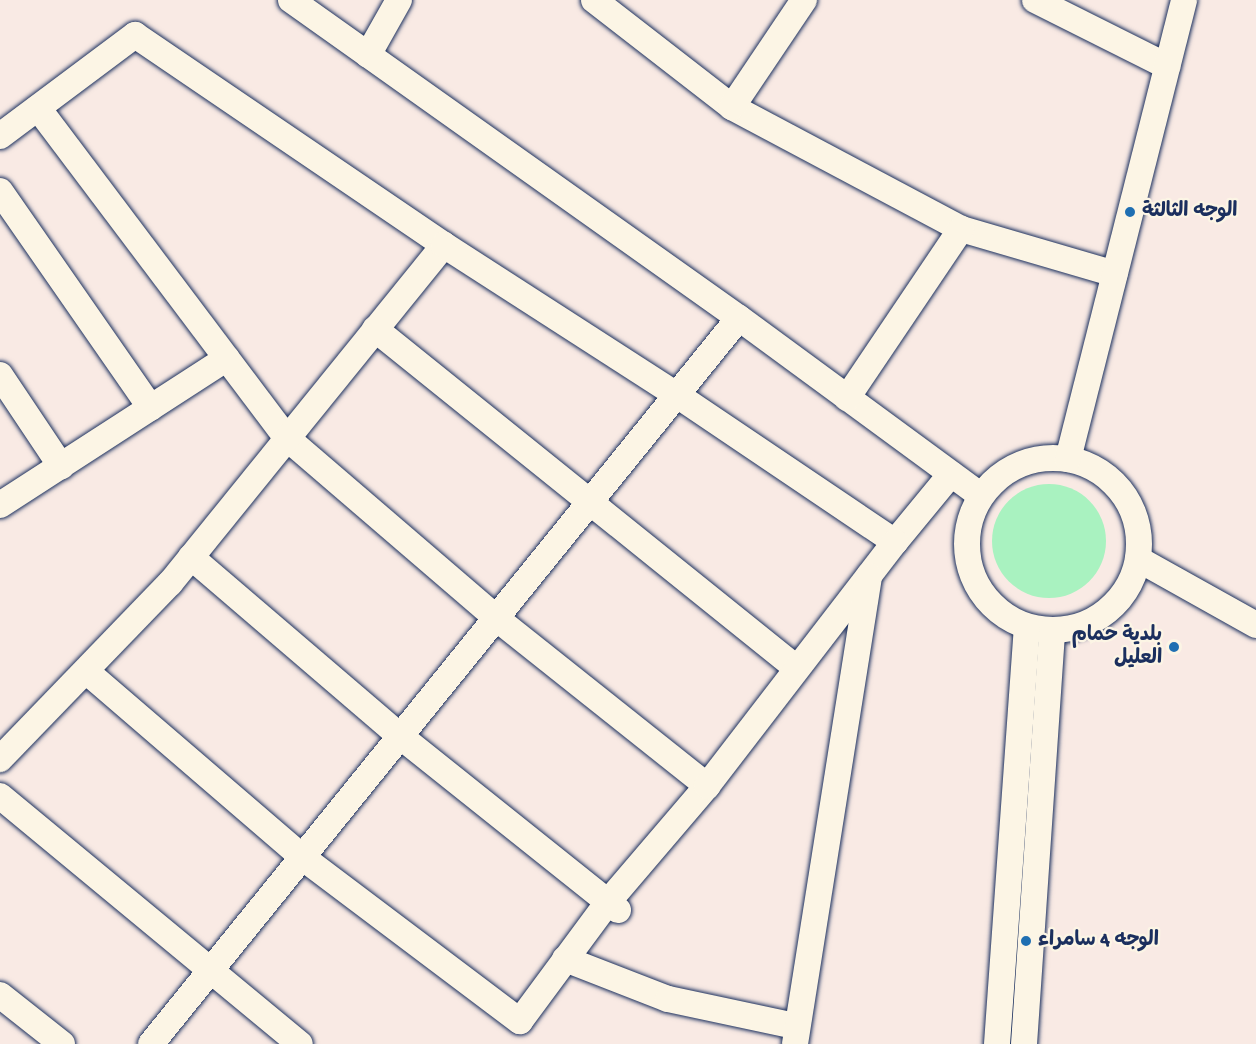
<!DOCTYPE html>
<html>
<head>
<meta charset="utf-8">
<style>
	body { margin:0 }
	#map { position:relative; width:1256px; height:1044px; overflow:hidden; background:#f9eae4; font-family:"Gochi Hand","Playpen Sans Arabic",sans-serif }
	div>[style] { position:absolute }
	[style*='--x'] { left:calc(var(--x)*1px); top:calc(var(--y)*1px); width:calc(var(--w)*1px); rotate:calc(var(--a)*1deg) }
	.green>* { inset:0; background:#a9f2c0 }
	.round { border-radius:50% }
	.roads { filter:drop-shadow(0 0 2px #1b2f5e) drop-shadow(0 0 2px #1b2f5e) }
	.minor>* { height:26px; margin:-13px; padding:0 13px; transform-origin:13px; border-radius:13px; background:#fcf5e5 }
	.minor>.ring { margin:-13px; padding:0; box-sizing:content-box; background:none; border:26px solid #fcf5e5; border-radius:50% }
	.dots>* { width:16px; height:16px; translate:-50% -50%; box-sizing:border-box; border:3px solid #fcf5e5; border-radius:50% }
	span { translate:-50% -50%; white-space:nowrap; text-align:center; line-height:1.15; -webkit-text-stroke:4.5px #fcf5e5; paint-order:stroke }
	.poi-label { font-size:20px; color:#1b2f5e; font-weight:700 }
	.left { translate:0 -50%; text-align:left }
	.right { translate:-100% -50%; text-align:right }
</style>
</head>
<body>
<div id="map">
	<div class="green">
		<i class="round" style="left:992px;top:484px;width:114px;height:114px"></i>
	</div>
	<div class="roads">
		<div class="minor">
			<i style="--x:291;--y:0;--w:549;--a:35.37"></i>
			<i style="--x:739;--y:318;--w:300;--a:36.3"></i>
			<i style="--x:594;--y:0;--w:175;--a:37.8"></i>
			<i style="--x:732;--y:107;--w:259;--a:28"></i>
			<i style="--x:961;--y:229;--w:160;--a:16.3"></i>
			<i style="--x:1035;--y:0;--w:148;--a:26.6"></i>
			<i style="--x:368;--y:55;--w:63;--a:-60.6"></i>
			<i style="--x:732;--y:107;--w:129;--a:-56.1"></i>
			<i style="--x:38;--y:108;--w:413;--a:53"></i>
			<i style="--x:287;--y:438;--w:276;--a:40.7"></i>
			<i style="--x:496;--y:618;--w:270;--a:38.5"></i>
			<i style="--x:0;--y:136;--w:169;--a:-36.8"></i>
			<i style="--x:135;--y:35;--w:374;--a:34.2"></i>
			<i style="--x:444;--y:245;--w:435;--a:129"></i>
			<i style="--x:170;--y:583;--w:245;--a:134"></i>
			<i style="--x:0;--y:191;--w:264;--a:55.2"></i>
			<i style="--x:444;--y:245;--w:277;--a:32.8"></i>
			<i style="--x:677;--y:395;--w:263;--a:34"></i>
			<i style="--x:895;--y:542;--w:88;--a:-50.5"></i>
			<i style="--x:375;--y:329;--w:539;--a:38.83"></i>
			<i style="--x:0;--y:375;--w:110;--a:56.2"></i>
			<i style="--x:847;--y:398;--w:204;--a:-56"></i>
			<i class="ring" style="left:967px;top:458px;width:146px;height:146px"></i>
			<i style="--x:1068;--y:459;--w:473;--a:-75.8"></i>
			<i style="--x:0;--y:505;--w:270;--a:-32.9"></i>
			<i style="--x:191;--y:557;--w:275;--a:40.6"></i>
			<i style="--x:400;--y:736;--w:279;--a:38.6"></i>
			<i style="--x:1138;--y:559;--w:135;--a:29.2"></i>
			<i style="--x:86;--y:671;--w:285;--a:40.7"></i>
			<i style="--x:302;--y:857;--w:273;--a:37"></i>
			<i style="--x:520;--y:1021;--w:148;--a:-53.5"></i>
			<i style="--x:608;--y:902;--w:153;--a:-49.5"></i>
			<i style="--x:707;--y:786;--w:308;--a:-52.4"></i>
			<i style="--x:0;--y:796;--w:389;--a:39.6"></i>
			<i style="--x:565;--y:959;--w:110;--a:21.2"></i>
			<i style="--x:668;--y:999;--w:130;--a:12"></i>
			<i style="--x:0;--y:995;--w:79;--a:38.3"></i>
			<i style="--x:151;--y:1044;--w:934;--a:-51"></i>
			<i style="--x:795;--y:1044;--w:474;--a:-81"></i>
			<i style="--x:997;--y:1044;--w:418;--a:-85.9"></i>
			<i style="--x:1024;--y:1044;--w:415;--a:-86.1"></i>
		</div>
	</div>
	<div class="dots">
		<i style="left:1130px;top:212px;background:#1f6fb2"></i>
		<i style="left:1174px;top:647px;background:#1f6fb2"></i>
		<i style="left:1026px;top:941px;background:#1f6fb2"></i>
	</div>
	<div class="poi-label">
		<span class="left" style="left:1142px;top:212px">الوجه الثالثة</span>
		<span class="right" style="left:1162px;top:648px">بلدية حمام<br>العليل</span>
		<span class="left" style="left:1038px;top:941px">الوجه 4 سامراء</span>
	</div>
</div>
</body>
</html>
